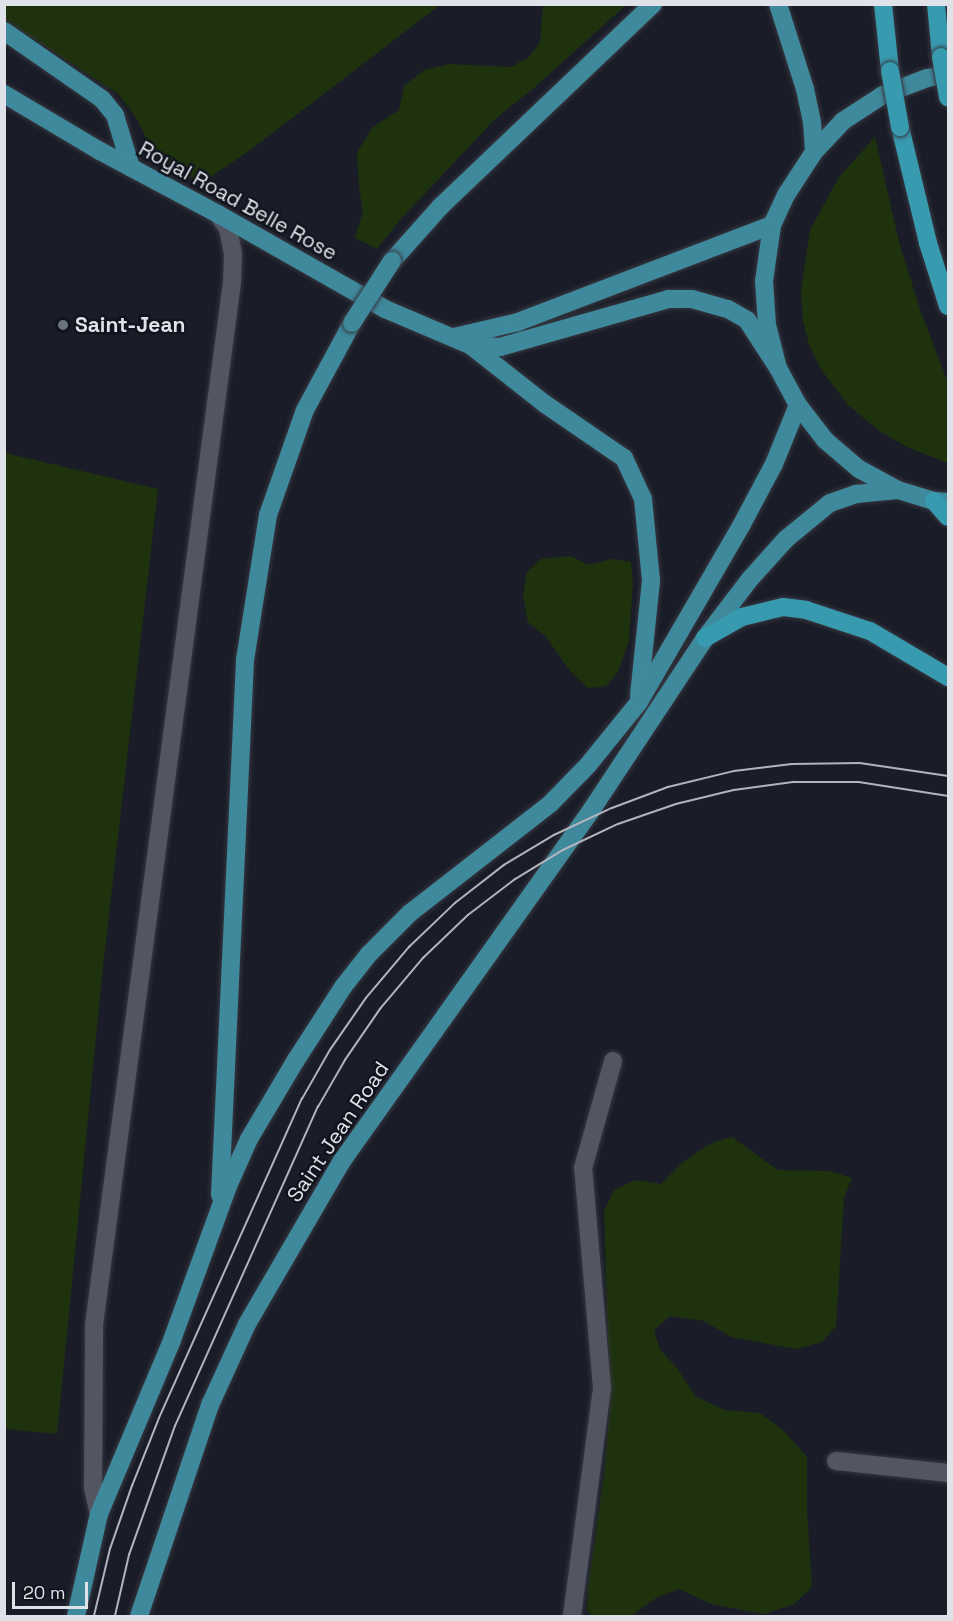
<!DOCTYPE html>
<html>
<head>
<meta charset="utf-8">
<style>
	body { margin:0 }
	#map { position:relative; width:953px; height:1621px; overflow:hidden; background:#1a1d28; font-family:"Space Grotesk",sans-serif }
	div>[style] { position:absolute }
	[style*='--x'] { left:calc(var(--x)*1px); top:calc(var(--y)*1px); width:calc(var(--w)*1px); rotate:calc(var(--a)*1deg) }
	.green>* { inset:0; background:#1e320e }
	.roads { filter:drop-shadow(0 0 2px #363740) drop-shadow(0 0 2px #363740) }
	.minor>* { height:18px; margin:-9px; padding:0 9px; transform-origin:9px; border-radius:9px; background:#525562 }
	.primary>* { height:18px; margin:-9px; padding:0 9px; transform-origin:9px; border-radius:9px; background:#3f899c }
	.trunk>* { height:18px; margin:-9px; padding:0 9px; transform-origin:9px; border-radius:9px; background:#389aaf }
	.tram>* { height:1.5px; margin:-0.75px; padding:0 0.75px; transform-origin:0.75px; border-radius:0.75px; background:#b2b4bc }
	.bridges { filter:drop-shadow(0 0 2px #363740) drop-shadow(0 0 2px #363740) }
	.primary-bridge>* { height:18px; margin:-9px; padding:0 9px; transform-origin:9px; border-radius:9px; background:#3f899c }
	.trunk-bridge>* { height:18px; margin:-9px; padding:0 9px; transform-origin:9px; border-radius:9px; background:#389aaf }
	.dots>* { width:16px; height:16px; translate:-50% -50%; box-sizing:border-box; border:3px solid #11141e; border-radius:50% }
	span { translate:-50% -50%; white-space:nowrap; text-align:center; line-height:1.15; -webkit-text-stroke:5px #11141e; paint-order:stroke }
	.street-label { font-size:21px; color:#e0e2e9 }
	.poi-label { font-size:21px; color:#e0e2e9; font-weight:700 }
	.left { translate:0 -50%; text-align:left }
	.frame { position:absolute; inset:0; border:6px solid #e0e2e9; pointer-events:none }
	.scale { position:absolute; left:12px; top:1582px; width:76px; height:27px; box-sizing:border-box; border:3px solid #e0e2e9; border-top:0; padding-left:8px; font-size:18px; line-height:21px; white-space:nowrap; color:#e0e2e9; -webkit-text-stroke:4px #11141e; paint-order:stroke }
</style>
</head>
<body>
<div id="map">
	<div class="green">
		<i style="clip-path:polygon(4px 5px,5px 4px,440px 5px,253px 148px,202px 183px,158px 160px,135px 116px,118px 94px,5px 20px)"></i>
		<i style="clip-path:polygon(543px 5px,626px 5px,535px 87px,495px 119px,400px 220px,377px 249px,355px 238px,363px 211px,359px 188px,357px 152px,373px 127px,399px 110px,404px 86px,424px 70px,450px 64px,511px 67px,529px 57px,540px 42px)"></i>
		<i style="clip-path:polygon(875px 137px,900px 246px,921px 312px,948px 383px,948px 463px,909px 448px,878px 430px,848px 405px,820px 368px,809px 344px,803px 322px,801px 291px,810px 230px,839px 177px)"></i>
		<i style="clip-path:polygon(5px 453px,158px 489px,103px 967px,57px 1434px,5px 1429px)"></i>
		<i style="clip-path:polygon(571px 556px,588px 565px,612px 559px,631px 562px,633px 584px,629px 641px,618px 672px,606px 686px,588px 688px,571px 672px,546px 637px,528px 622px,523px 596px,527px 572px,541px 559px)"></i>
		<i style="clip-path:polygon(732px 1137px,778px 1170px,829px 1171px,852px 1178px,844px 1198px,836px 1326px,822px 1342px,796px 1349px,731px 1337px,704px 1321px,670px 1316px,654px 1330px,660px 1350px,677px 1368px,695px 1396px,724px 1410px,760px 1413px,784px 1431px,807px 1457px,807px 1510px,812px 1587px,794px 1604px,764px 1614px,711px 1604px,679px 1589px,656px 1598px,631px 1616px,592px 1616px,587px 1610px,588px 1587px,604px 1474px,610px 1407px,604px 1211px,614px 1190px,636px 1180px,661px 1184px,683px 1162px,711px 1143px)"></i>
	</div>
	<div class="roads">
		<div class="minor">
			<i style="--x:836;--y:1461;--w:113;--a:6.1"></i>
			<i style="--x:99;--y:1514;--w:28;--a:-103"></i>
			<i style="--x:93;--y:1487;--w:162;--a:-89.6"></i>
			<i style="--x:94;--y:1325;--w:1051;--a:-82.46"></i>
			<i style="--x:232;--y:283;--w:29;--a:-88"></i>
			<i style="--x:233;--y:254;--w:25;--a:-101"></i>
			<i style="--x:228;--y:229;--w:18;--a:-124"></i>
			<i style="--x:572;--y:1616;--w:230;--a:-82.5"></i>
			<i style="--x:602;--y:1388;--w:221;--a:-94.9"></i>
			<i style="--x:583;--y:1168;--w:111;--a:-74.3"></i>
		</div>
		<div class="primary">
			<i style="--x:778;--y:4;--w:89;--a:72.4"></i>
			<i style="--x:805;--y:89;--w:34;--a:78"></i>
			<i style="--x:812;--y:122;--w:30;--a:86"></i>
			<i style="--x:4;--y:31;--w:119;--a:34.8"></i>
			<i style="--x:102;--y:99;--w:21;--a:51"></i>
			<i style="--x:115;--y:115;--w:55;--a:73.2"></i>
			<i style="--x:948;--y:74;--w:21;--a:169"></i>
			<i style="--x:927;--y:78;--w:47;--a:158.9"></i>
			<i style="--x:883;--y:95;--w:48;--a:147"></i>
			<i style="--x:843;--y:121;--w:42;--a:133.1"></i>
			<i style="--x:814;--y:152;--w:51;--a:123.1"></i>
			<i style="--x:786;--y:195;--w:33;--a:115"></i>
			<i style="--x:772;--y:225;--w:57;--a:98.1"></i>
			<i style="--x:764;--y:281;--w:44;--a:86.1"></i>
			<i style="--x:767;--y:325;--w:44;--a:75.7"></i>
			<i style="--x:778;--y:368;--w:42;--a:61.6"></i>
			<i style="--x:798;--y:405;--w:44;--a:52.4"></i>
			<i style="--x:825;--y:440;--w:45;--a:40.5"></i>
			<i style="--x:859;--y:469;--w:44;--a:28.3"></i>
			<i style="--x:898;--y:490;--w:38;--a:17"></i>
			<i style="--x:934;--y:501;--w:14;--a:4"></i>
			<i style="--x:4;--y:94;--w:112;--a:30.7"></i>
			<i style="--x:100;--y:151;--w:134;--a:28.1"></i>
			<i style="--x:218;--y:214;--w:192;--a:29.6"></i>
			<i style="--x:385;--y:309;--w:92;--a:23"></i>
			<i style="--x:470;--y:345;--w:30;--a:4"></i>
			<i style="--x:500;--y:347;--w:175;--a:-15.9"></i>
			<i style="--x:668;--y:299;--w:24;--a:0"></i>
			<i style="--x:692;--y:299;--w:37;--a:16"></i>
			<i style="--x:728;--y:309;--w:22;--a:30"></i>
			<i style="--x:747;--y:320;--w:57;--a:57.1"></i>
			<i style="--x:392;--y:261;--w:74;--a:-48.3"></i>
			<i style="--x:441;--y:206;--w:293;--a:-43.6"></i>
			<i style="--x:454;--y:337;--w:66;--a:-13.2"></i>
			<i style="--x:518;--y:322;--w:272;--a:-20.9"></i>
			<i style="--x:470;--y:345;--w:95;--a:38.2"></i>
			<i style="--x:545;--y:404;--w:96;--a:34.4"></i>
			<i style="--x:624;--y:458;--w:45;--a:65.1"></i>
			<i style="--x:643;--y:499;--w:82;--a:84.4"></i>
			<i style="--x:651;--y:581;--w:115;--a:96"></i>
			<i style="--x:220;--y:1195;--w:536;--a:-87.32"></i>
			<i style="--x:245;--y:660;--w:147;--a:-81"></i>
			<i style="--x:268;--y:515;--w:111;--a:-70.6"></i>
			<i style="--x:305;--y:410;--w:99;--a:-61.6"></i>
			<i style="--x:76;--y:1616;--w:105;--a:-77.3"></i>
			<i style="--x:99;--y:1514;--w:189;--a:-67.2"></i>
			<i style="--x:172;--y:1340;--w:164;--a:-70"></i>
			<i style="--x:228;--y:1186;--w:51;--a:-65.9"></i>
			<i style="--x:249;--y:1139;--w:92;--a:-59.3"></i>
			<i style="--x:296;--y:1060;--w:87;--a:-57.2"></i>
			<i style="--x:343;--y:987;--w:42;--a:-51.8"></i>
			<i style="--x:369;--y:954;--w:58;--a:-45"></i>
			<i style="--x:410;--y:913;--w:177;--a:-37.9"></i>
			<i style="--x:550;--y:804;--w:54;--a:-45.7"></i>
			<i style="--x:588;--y:765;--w:81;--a:-51"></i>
			<i style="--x:639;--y:702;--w:203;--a:-59.9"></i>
			<i style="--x:741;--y:526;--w:70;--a:-62"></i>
			<i style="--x:774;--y:464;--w:64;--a:-67.9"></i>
			<i style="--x:139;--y:1616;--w:223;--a:-71.4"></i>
			<i style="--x:210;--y:1405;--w:89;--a:-65.4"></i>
			<i style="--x:247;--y:1324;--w:189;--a:-59.8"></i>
			<i style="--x:342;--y:1161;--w:432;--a:-54.6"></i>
			<i style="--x:592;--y:809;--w:205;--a:-56.5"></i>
			<i style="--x:705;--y:638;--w:74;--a:-52.7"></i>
			<i style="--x:750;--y:579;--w:54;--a:-48"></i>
			<i style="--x:786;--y:539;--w:57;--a:-39.3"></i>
			<i style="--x:830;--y:503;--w:28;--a:-19"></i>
			<i style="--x:856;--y:494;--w:42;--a:-5.4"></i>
		</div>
		<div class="trunk">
			<i style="--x:883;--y:4;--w:67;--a:84"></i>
			<i style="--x:936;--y:4;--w:53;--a:84.6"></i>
			<i style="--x:900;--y:127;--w:119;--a:76.4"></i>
			<i style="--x:928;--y:243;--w:66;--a:72.4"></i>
			<i style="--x:934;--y:501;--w:21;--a:49"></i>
			<i style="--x:705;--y:638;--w:43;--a:-29.6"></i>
			<i style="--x:742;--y:617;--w:42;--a:-13.7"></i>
			<i style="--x:783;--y:607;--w:23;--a:7"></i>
			<i style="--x:806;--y:610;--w:67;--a:18.2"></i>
			<i style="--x:870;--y:631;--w:91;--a:30.5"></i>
		</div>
	</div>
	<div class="tram">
		<i style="--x:94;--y:1616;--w:69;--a:-76.6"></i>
		<i style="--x:110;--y:1549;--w:67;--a:-70.8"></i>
		<i style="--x:132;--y:1486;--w:73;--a:-68.3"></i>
		<i style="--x:159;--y:1418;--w:350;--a:-65.9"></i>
		<i style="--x:302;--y:1099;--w:56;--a:-60.3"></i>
		<i style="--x:330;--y:1050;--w:63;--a:-55.3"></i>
		<i style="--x:366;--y:998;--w:67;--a:-49.9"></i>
		<i style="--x:409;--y:947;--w:64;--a:-43.7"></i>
		<i style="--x:455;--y:903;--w:62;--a:-37.8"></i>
		<i style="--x:504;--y:865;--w:58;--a:-31"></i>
		<i style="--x:554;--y:835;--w:64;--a:-25"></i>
		<i style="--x:612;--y:808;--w:60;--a:-20.6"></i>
		<i style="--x:668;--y:787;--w:68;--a:-13.6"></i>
		<i style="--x:734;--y:771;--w:58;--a:-6.9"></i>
		<i style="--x:792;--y:764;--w:68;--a:-0.8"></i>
		<i style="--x:860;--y:763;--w:89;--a:8.4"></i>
		<i style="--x:115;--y:1616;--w:63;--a:-77.1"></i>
		<i style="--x:129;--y:1555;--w:137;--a:-70.4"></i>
		<i style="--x:175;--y:1426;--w:350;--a:-65.9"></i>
		<i style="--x:318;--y:1107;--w:54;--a:-60.1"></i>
		<i style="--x:345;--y:1060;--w:62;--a:-55.5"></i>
		<i style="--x:380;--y:1009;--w:67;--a:-49.9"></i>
		<i style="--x:423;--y:958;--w:62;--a:-43.7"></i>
		<i style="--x:468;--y:915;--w:58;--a:-37.3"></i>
		<i style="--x:514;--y:880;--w:57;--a:-31.5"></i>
		<i style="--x:563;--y:850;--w:61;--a:-25.3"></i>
		<i style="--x:618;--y:824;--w:61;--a:-19"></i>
		<i style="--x:676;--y:804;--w:60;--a:-13.6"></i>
		<i style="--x:734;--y:790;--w:61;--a:-7.6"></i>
		<i style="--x:794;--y:782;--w:65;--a:0"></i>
		<i style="--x:859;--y:782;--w:90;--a:8.9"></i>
	</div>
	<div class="bridges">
		<div class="primary-bridge">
			<i style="--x:352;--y:323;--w:74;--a:-57.2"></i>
		</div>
		<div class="trunk-bridge">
			<i style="--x:941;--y:57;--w:41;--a:80.1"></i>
			<i style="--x:890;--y:71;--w:57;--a:79.9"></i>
		</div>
	</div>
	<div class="dots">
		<i style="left:63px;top:325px;background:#6b7280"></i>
	</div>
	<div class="street-label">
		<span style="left:238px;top:201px;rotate:29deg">Royal Road Belle Rose</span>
		<span style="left:338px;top:1132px;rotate:-56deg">Saint Jean Road</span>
	</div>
	<div class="poi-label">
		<span class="left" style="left:75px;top:325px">Saint-Jean</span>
	</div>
	<div class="frame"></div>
	<div class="scale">20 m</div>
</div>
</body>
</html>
